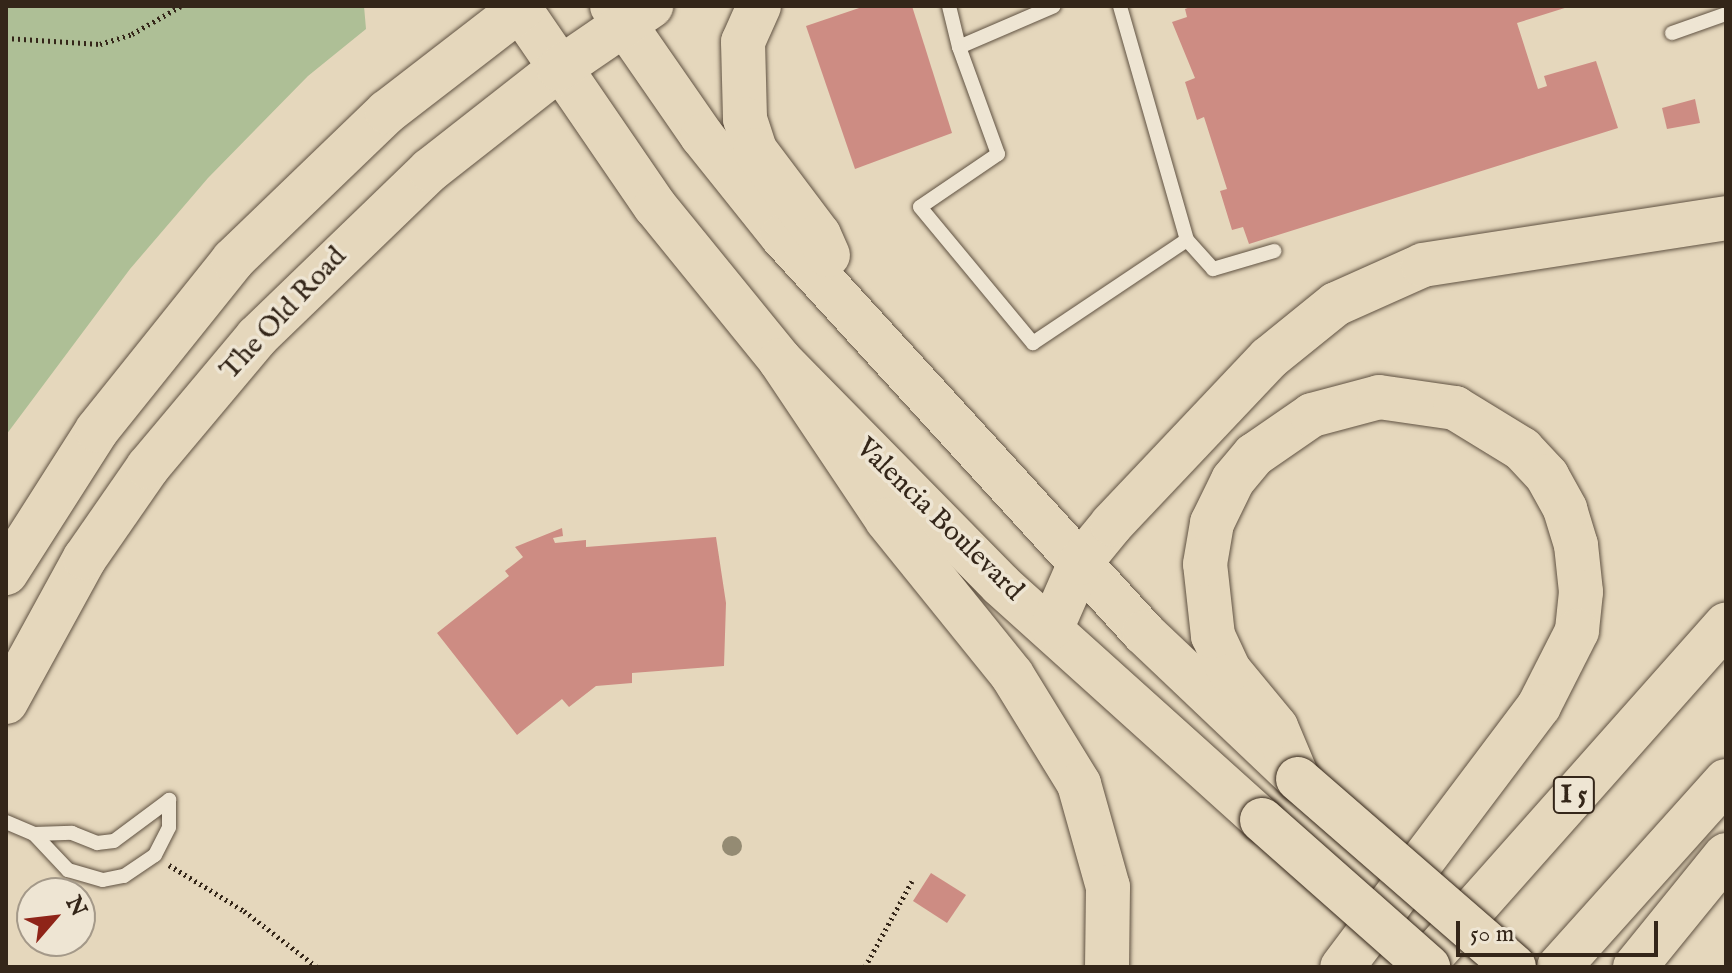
<!DOCTYPE html>
<html>
<head>
<meta charset="utf-8">
<style>
	body { margin:0 }
	#map { position:relative; width:1732px; height:973px; overflow:hidden; background:#e5d7bc; font-family:"IM FELL English",serif }
	div>[style] { position:absolute }
	[style*='--x'] { left:calc(var(--x)*1px); top:calc(var(--y)*1px); width:calc(var(--w)*1px); rotate:calc(var(--a)*1deg) }
	.green>* { inset:0; background:#aebf96 }
	.building>* { inset:0; background:#cd8c83 }
	.path>* { height:5px; margin-top:-2.5px; transform-origin:0; background:repeating-linear-gradient(90deg,#342619 0 2px,transparent 0 6px) }
	.roads { filter:drop-shadow(0 0 2px #605242) drop-shadow(0 0 2px #605242) }
	.lane>* { height:14px; margin:-7px; padding:0 7px; transform-origin:7px; border-radius:7px; background:#eee5d3 }
	.primary>* { height:44px; margin:-22px; padding:0 22px; transform-origin:22px; border-radius:22px; background:#e5d7bc }
	.highway>* { height:44px; margin:-22px; padding:0 22px; transform-origin:22px; border-radius:22px; background:#e5d7bc }
	.bridges { filter:drop-shadow(0 0 2px #342619) drop-shadow(0 0 2px #342619) }
	.primary-bridge>* { height:44px; margin:-22px; padding:0 22px; transform-origin:22px; border-radius:22px; background:#e5d7bc }
	.trees>* { width:20px; height:20px; margin:-10px; border-radius:50%; background:#948b73 }
	span { translate:-50% -50%; white-space:nowrap; text-align:center; line-height:1.15; -webkit-text-stroke:7px #eee5d3; paint-order:stroke }
	.shield-label span { padding:2px 6px; background:#eee5d3; border:2px solid; border-radius:6px; -webkit-text-stroke-width:0 }
	.shield-label { font-size:26px; color:#342619; font-weight:700 }
	.street-label { font-size:28px; color:#342619 }
	.frame { position:absolute; inset:0; border:8px solid #342619; pointer-events:none }
	.north { position:absolute; left:16px; top:877px; width:80px; height:80px; box-sizing:border-box; background:#eee5d3; border:2px solid #a49989; border-radius:50%; rotate:62deg; font-size:22px; font-weight:700; line-height:32px; text-align:center; color:#342619 }
	.north::after { content:''; display:block; margin:auto; width:28px; height:36px; background:#8f2418; clip-path:polygon(50% 0,100% 100%,50% 72%,0 100%) }
	.scale { position:absolute; left:1456px; top:921px; width:202px; height:36px; box-sizing:border-box; border:4px solid #342619; border-top:0; padding-left:10px; font-size:24px; line-height:28px; white-space:nowrap; color:#342619; -webkit-text-stroke:6px #eee5d3; paint-order:stroke }
</style>
</head>
<body>
<div id="map">
	<div class="green">
		<i style="clip-path:polygon(6px 6px,364px 6px,366px 29px,308px 76px,208px 178px,130px 269px,6px 435px)"></i>
	</div>
	<div class="building">
		<i style="clip-path:polygon(865px 6px,912px 6px,952px 133px,855px 169px,806px 26px)"></i>
		<i style="clip-path:polygon(1193px 6px,1571px 6px,1517px 23px,1538px 89px,1547px 86px,1544px 76px,1596px 61px,1618px 128px,1249px 244px,1243px 227px,1232px 230px,1220px 191px,1227px 189px,1204px 117px,1197px 120px,1185px 82px,1195px 78px,1172px 22px,1187px 17px,1185px 9px)"></i>
		<i style="clip-path:polygon(1695px 99px,1700px 123px,1667px 129px,1662px 108px)"></i>
		<i style="clip-path:polygon(562px 528px,563px 536px,553px 538px,555px 543px,586px 540px,586px 547px,716px 537px,726px 603px,724px 666px,632px 673px,632px 683px,596px 686px,569px 707px,562px 699px,517px 735px,437px 633px,509px 576px,505px 571px,523px 557px,515px 547px)"></i>
		<i style="clip-path:polygon(931px 873px,966px 895px,947px 923px,913px 901px)"></i>
	</div>
	<div class="path">
		<i style="--x:6;--y:38;--w:94;--a:3.7"></i>
		<i style="--x:100;--y:44;--w:34;--a:-17"></i>
		<i style="--x:132;--y:34;--w:56;--a:-29.7"></i>
		<i style="--x:169;--y:865;--w:88;--a:31.5"></i>
		<i style="--x:244;--y:911;--w:92;--a:37.5"></i>
		<i style="--x:865;--y:967;--w:98;--a:-61.3"></i>
	</div>
	<div class="roads">
		<div class="lane">
			<i style="--x:949;--y:6;--w:42;--a:76.3"></i>
			<i style="--x:959;--y:47;--w:103;--a:-23.3"></i>
			<i style="--x:1672;--y:33;--w:57;--a:-19.4"></i>
			<i style="--x:959;--y:47;--w:114;--a:70"></i>
			<i style="--x:998;--y:154;--w:94;--a:145.8"></i>
			<i style="--x:920;--y:207;--w:177;--a:50.3"></i>
			<i style="--x:1033;--y:343;--w:185;--a:-33.8"></i>
			<i style="--x:1187;--y:240;--w:243;--a:-106"></i>
			<i style="--x:1187;--y:240;--w:39;--a:48"></i>
			<i style="--x:1213;--y:269;--w:64;--a:-16.4"></i>
			<i style="--x:6;--y:822;--w:30;--a:23"></i>
			<i style="--x:34;--y:834;--w:50;--a:46.6"></i>
			<i style="--x:68;--y:870;--w:36;--a:16"></i>
			<i style="--x:103;--y:880;--w:21;--a:-11"></i>
			<i style="--x:124;--y:876;--w:37;--a:-34"></i>
			<i style="--x:155;--y:855;--w:31;--a:-63"></i>
			<i style="--x:169;--y:827;--w:27;--a:-90"></i>
			<i style="--x:34;--y:834;--w:38;--a:-2"></i>
			<i style="--x:72;--y:833;--w:27;--a:22"></i>
			<i style="--x:97;--y:843;--w:17;--a:-7"></i>
			<i style="--x:114;--y:841;--w:69;--a:-36.7"></i>
		</div>
		<div class="primary">
			<i style="--x:612;--y:6;--w:158;--a:55.3"></i>
			<i style="--x:702;--y:136;--w:128;--a:51.3"></i>
			<i style="--x:782;--y:236;--w:537;--a:47.64"></i>
			<i style="--x:1144;--y:633;--w:212;--a:43.5"></i>
			<i style="--x:759;--y:6;--w:39;--a:114"></i>
			<i style="--x:743;--y:42;--w:77;--a:88.5"></i>
			<i style="--x:745;--y:119;--w:33;--a:72"></i>
			<i style="--x:755;--y:150;--w:106;--a:53"></i>
			<i style="--x:819;--y:235;--w:22;--a:66"></i>
			<i style="--x:520;--y:9;--w:239;--a:55.6"></i>
			<i style="--x:655;--y:206;--w:198;--a:50.9"></i>
			<i style="--x:780;--y:360;--w:315;--a:45.5"></i>
			<i style="--x:1001;--y:585;--w:351;--a:42"></i>
			<i style="--x:6;--y:573;--w:169;--a:-57.5"></i>
			<i style="--x:97;--y:430;--w:218;--a:-51.3"></i>
			<i style="--x:233;--y:260;--w:214;--a:-43.9"></i>
			<i style="--x:387;--y:112;--w:173;--a:-37.7"></i>
			<i style="--x:6;--y:702;--w:164;--a:-61.3"></i>
			<i style="--x:85;--y:558;--w:111;--a:-55.3"></i>
			<i style="--x:148;--y:467;--w:170;--a:-50"></i>
			<i style="--x:257;--y:337;--w:240;--a:-44"></i>
			<i style="--x:430;--y:170;--w:164;--a:-38.1"></i>
			<i style="--x:559;--y:69;--w:112;--a:-34.4"></i>
		</div>
		<div class="highway">
			<i style="--x:780;--y:360;--w:192;--a:56.2"></i>
			<i style="--x:887;--y:520;--w:199;--a:51.1"></i>
			<i style="--x:1012;--y:675;--w:128;--a:58.4"></i>
			<i style="--x:1079;--y:784;--w:107;--a:74.3"></i>
			<i style="--x:1108;--y:887;--w:80;--a:90.7"></i>
			<i style="--x:1052;--y:627;--w:70;--a:-66.4"></i>
			<i style="--x:1080;--y:563;--w:50;--a:-50.6"></i>
			<i style="--x:1112;--y:524;--w:228;--a:-46.6"></i>
			<i style="--x:1269;--y:358;--w:86;--a:-38.9"></i>
			<i style="--x:1336;--y:304;--w:95;--a:-24.1"></i>
			<i style="--x:1423;--y:265;--w:307;--a:-8.8"></i>
			<i style="--x:1298;--y:779;--w:56;--a:-112.9"></i>
			<i style="--x:1276;--y:727;--w:74;--a:-129.5"></i>
			<i style="--x:1229;--y:670;--w:38;--a:-115"></i>
			<i style="--x:1213;--y:636;--w:72;--a:-96.3"></i>
			<i style="--x:1205;--y:564;--w:42;--a:-80.3"></i>
			<i style="--x:1212;--y:523;--w:48;--a:-64"></i>
			<i style="--x:1233;--y:480;--w:33;--a:-50"></i>
			<i style="--x:1254;--y:455;--w:70;--a:-34.6"></i>
			<i style="--x:1312;--y:415;--w:69;--a:-15"></i>
			<i style="--x:1379;--y:397;--w:77;--a:8.2"></i>
			<i style="--x:1455;--y:408;--w:79;--a:31.5"></i>
			<i style="--x:1522;--y:449;--w:37;--a:47"></i>
			<i style="--x:1547;--y:476;--w:38;--a:61"></i>
			<i style="--x:1565;--y:509;--w:38;--a:73"></i>
			<i style="--x:1576;--y:545;--w:47;--a:83.9"></i>
			<i style="--x:1581;--y:592;--w:39;--a:96"></i>
			<i style="--x:1577;--y:631;--w:84;--a:116.9"></i>
			<i style="--x:1539;--y:706;--w:327;--a:127"></i>
			<i style="--x:1422;--y:967;--w:458;--a:-48.4"></i>
			<i style="--x:1559;--y:967;--w:250;--a:-48.1"></i>
			<i style="--x:1635;--y:967;--w:144;--a:-50.9"></i>
		</div>
	</div>
	<div class="bridges">
		<div class="primary-bridge">
			<i style="--x:1298;--y:779;--w:286;--a:41"></i>
			<i style="--x:1262;--y:820;--w:222;--a:41.5"></i>
		</div>
	</div>
	<div class="trees">
		<i style="left:732px;top:846px"></i>
	</div>
	<div class="shield-label">
		<span style="left:1574px;top:795px">I 5</span>
	</div>
	<div class="street-label">
		<span style="left:284px;top:314px;rotate:-47deg">The Old Road</span>
		<span style="left:939px;top:520px;rotate:44deg">Valencia Boulevard</span>
	</div>
	<div class="frame"></div>
	<div class="north">N</div>
	<div class="scale">50 m</div>
</div>
</body>
</html>
